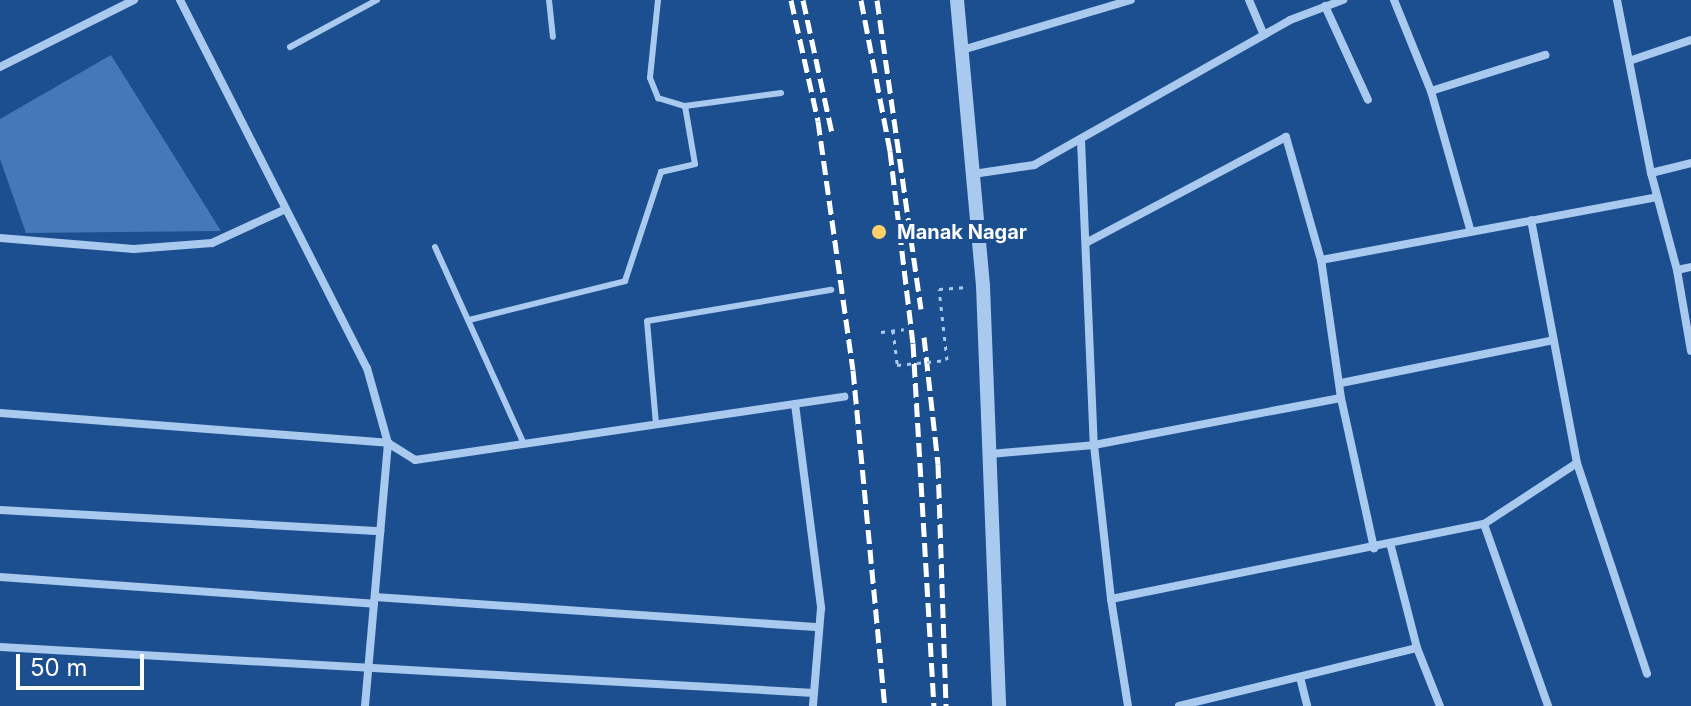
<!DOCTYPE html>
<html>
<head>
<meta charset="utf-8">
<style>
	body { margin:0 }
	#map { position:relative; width:1691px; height:706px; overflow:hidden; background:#1b4f8f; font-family:Inter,sans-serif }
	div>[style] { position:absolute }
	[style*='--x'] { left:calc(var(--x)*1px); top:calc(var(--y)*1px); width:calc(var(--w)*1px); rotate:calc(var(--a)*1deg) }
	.building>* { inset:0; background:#4478b7 }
	.path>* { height:3px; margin-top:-1.5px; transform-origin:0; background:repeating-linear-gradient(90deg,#a9c9ee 0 4px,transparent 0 10px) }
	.service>* { height:6px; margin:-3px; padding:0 3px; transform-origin:3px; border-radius:3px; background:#a9c9ee }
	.minor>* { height:8px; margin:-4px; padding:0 4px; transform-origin:4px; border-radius:4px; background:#a9c9ee }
	.tertiary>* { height:14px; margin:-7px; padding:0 7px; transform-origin:7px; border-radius:7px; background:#a9c9ee }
	.rail>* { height:5px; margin-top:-2.5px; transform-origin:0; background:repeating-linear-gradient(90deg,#fff 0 14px,transparent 0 20px) }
	.path-bridge>* { height:3px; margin-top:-1.5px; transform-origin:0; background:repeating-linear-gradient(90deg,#a9c9ee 0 4px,transparent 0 10px) }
	.dots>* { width:22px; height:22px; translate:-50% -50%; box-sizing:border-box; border:4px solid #1b4f8f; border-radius:50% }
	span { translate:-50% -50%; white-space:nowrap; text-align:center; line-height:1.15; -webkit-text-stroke:8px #1b4f8f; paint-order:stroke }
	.poi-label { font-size:20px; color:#fff; font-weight:700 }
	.left { translate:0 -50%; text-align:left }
	.scale { position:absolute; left:16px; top:654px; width:128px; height:36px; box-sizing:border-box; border:4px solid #fff; border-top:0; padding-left:10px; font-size:24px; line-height:28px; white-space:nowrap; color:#fff; -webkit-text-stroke:6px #1b4f8f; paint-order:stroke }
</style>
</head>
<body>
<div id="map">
	<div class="building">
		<i style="clip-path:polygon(111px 55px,221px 231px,26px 233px,0 159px,0 119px)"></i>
	</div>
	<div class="path">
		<i style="--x:893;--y:330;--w:35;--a:83"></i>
		<i style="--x:881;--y:332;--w:23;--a:-7"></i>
		<i style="--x:947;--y:360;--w:71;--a:-96.4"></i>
		<i style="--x:939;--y:289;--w:29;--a:-4"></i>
	</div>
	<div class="service">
		<i style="--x:549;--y:0;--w:37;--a:84"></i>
		<i style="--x:658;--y:0;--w:78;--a:95.9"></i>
		<i style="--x:650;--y:78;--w:22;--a:68"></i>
		<i style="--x:658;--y:98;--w:28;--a:17"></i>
		<i style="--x:685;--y:106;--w:97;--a:-7.7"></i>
		<i style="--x:290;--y:47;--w:99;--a:-28.4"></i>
		<i style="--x:435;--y:247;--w:216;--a:65.7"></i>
		<i style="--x:469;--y:320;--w:161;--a:-14"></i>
		<i style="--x:625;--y:281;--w:115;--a:-71.7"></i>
		<i style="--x:661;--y:172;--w:35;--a:-13"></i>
		<i style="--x:695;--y:164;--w:59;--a:-99.8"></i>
		<i style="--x:656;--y:424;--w:103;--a:-95"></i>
		<i style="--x:647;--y:321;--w:187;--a:-9.6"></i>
	</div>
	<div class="minor">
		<i style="--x:180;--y:0;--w:413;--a:63.1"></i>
		<i style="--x:367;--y:368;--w:78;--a:74.4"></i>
		<i style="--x:388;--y:443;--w:264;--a:95"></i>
		<i style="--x:1249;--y:0;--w:38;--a:67"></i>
		<i style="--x:1394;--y:0;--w:98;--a:67.9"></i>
		<i style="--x:1431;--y:91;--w:120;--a:-17.5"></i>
		<i style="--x:1617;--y:0;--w:176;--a:78.9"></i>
		<i style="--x:1651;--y:173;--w:41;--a:-14"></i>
		<i style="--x:1325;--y:6;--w:103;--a:65.4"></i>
		<i style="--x:962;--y:50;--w:176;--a:-16.5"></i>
		<i style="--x:1629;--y:61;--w:65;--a:-18.7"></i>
		<i style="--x:0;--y:67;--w:150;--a:-26.6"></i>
		<i style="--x:1431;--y:91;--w:143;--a:74.2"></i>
		<i style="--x:1081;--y:140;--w:305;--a:87.6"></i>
		<i style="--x:1094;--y:445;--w:155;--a:83.7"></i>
		<i style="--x:1111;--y:599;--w:380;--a:-11.4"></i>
		<i style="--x:1484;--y:524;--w:111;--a:-33.3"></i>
		<i style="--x:1577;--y:463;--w:247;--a:-100.7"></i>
		<i style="--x:1651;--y:173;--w:100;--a:75"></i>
		<i style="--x:1677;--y:270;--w:14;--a:-12"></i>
		<i style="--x:973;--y:174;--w:62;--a:-8.4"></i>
		<i style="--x:1034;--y:165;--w:294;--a:-29.5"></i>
		<i style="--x:1290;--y:20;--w:57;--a:-20.7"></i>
		<i style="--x:0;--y:238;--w:134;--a:4.7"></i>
		<i style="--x:134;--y:249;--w:78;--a:-4.4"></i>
		<i style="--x:212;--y:243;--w:81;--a:-24.7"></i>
		<i style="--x:1321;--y:260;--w:342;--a:-10.6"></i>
		<i style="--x:1677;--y:270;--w:82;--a:80.2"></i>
		<i style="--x:1341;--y:383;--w:213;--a:-11.4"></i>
		<i style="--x:1341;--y:398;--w:154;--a:77.6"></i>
		<i style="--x:795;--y:404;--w:206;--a:82.7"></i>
		<i style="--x:821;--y:608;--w:98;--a:94.7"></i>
		<i style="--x:0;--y:413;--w:389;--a:4.4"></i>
		<i style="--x:388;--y:443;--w:32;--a:32"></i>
		<i style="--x:415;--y:460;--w:434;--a:-8.4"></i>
		<i style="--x:990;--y:454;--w:104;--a:-4.9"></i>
		<i style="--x:1094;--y:445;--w:251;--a:-10.8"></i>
		<i style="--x:1341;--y:398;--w:139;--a:-98.2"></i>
		<i style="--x:1321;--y:260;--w:128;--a:-105.9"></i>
		<i style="--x:1286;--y:137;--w:224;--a:152.1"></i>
		<i style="--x:1577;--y:463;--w:222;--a:71.6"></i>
		<i style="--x:0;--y:510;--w:381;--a:3.2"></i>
		<i style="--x:1484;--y:524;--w:193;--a:70.6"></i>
		<i style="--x:0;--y:577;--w:375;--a:4.1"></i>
		<i style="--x:375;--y:597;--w:445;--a:3.9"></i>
		<i style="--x:1111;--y:599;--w:108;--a:81"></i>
		<i style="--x:0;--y:647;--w:815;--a:3.23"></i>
		<i style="--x:1417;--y:648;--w:62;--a:68.4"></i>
		<i style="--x:1300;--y:677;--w:30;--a:76"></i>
		<i style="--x:1179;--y:706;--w:245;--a:-13.7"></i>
		<i style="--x:1417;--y:648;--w:104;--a:-104.4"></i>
	</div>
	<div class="tertiary">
		<i style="--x:957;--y:0;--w:287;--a:84.8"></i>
		<i style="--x:983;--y:286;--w:420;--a:87.8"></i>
	</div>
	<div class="rail">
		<i style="--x:791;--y:0;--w:124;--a:77.4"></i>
		<i style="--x:818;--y:121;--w:251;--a:82"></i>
		<i style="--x:853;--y:370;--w:338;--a:84.6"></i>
		<i style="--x:803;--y:0;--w:136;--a:77.7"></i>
		<i style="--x:861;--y:0;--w:154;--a:79.1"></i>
		<i style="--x:890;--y:151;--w:193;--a:83.2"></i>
		<i style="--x:913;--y:343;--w:364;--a:86.7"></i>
		<i style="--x:877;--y:0;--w:312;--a:81.9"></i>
		<i style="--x:924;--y:337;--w:128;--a:83.7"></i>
		<i style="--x:938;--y:464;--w:242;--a:88.1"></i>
	</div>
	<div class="path-bridge">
		<i style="--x:897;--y:365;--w:50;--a:-5.7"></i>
	</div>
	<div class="dots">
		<i style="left:879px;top:232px;background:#ffd166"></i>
	</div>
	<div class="poi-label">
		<span class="left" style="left:897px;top:232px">Manak Nagar</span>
	</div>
	<div class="scale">50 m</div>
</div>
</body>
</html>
